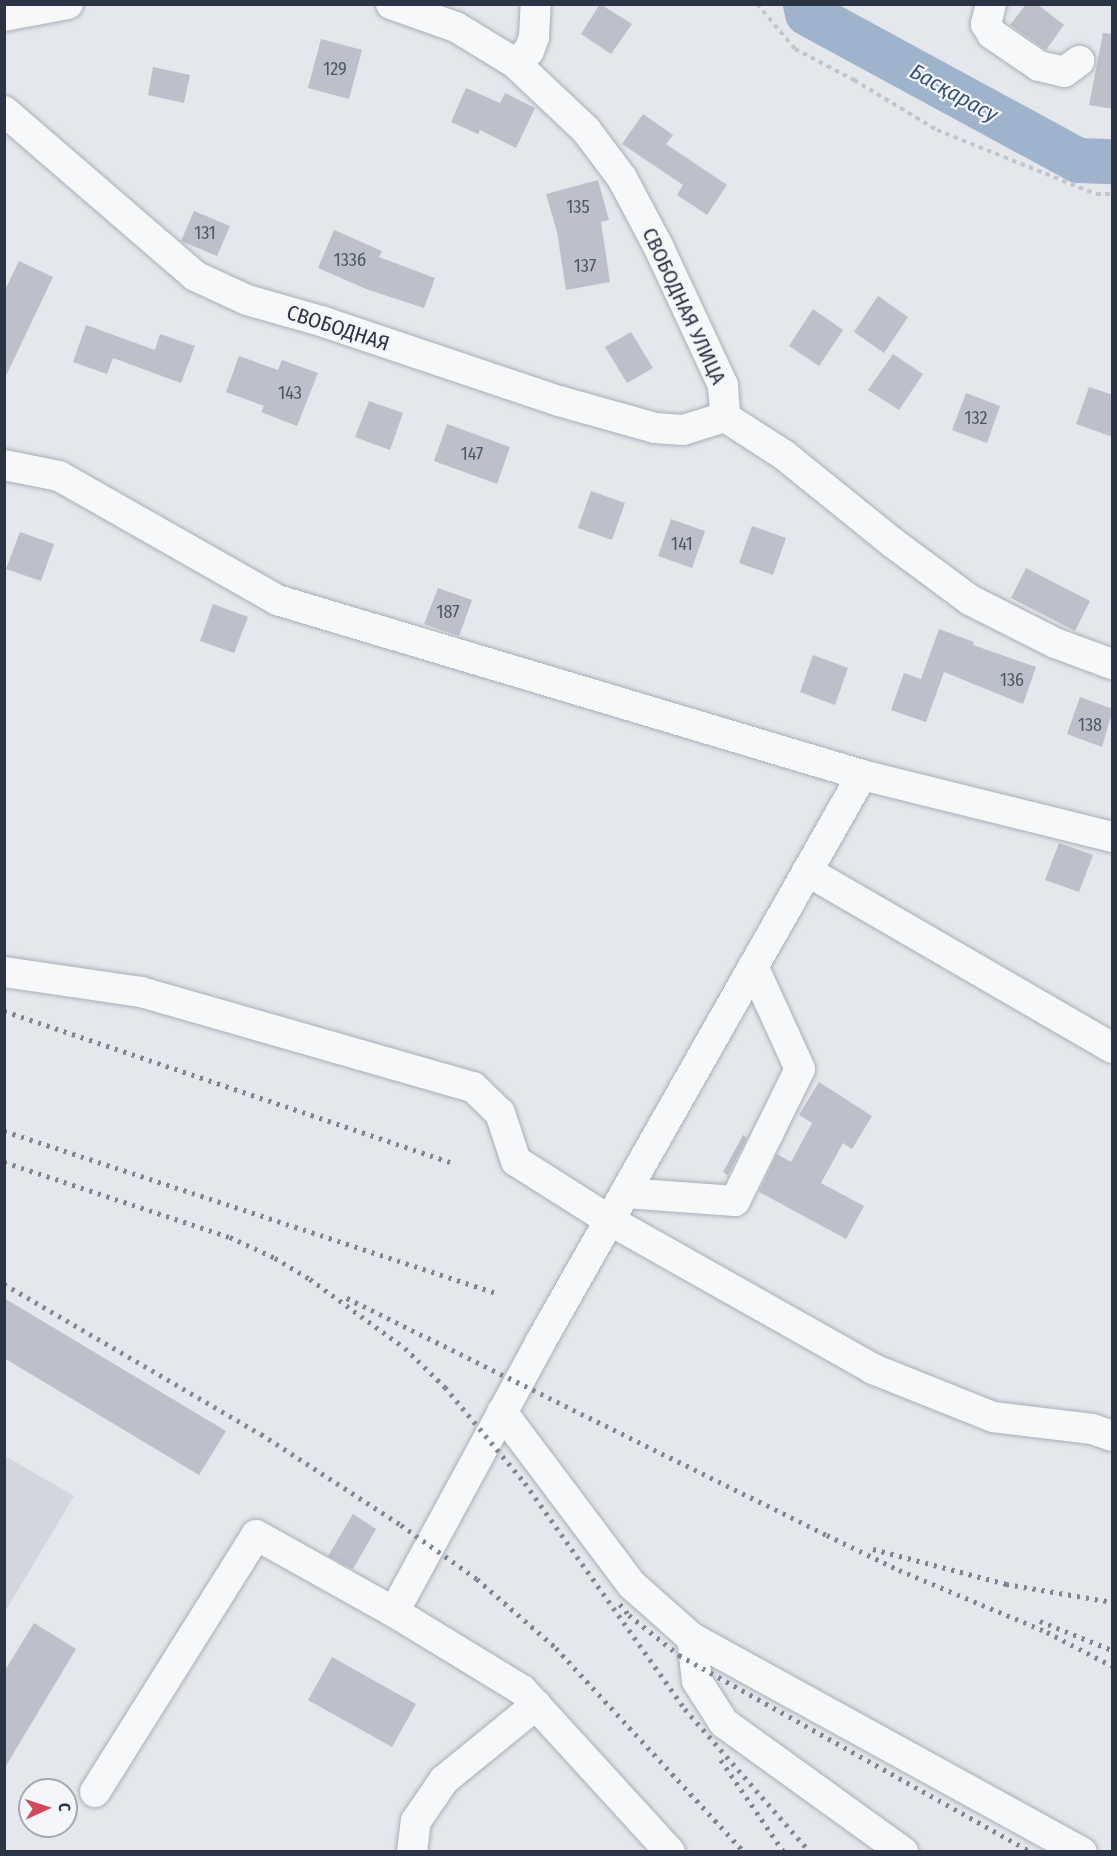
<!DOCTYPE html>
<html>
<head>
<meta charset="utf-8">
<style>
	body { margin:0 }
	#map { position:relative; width:1117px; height:1856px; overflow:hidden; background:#e4e7ec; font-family:"Fira Sans Condensed",sans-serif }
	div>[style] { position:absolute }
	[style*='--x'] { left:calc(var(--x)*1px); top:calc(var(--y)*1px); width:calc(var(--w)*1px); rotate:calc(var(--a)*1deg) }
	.built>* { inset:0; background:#d2d6de }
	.river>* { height:45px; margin:-22.5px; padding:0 22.5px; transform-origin:22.5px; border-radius:22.5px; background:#9fb4cc }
	.building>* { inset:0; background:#bbc0ca }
	.path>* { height:4px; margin-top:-2px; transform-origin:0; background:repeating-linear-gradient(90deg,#c2c5cb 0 4.5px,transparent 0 9px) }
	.roads { filter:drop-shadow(0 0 2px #a9aeb7) drop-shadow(0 0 2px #a9aeb7) }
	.minor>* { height:30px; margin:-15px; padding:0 15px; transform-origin:15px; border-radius:15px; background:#f7f8fa }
	.rail>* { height:4.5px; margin-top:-2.25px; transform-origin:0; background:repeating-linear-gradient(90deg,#7d8696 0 3px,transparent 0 9px) }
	span { translate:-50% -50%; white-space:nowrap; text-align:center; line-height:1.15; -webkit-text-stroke:4.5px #f4f6f9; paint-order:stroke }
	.number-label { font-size:18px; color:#4f5766 }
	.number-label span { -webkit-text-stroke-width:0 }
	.street-label { font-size:21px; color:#2b3445 }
	.water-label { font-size:22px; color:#34527a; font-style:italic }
	.frame { position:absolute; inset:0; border:6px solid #2b3445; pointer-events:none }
	.north { position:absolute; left:18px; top:1778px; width:60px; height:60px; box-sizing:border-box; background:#f4f6f9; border:2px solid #a4a8b1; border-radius:50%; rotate:87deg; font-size:16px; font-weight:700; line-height:24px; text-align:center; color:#2b3445 }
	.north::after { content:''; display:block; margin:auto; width:21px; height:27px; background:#d1495b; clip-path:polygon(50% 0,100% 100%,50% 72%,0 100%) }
</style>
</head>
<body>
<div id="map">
	<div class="built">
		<i style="clip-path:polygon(5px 1456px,74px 1496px,5px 1612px)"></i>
	</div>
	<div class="river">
		<i style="--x:805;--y:4;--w:9;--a:77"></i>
		<i style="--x:807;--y:13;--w:308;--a:28.5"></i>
		<i style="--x:1078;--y:160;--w:34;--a:2"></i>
	</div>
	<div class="building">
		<i style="clip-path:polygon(600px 4px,632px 24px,611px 54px,581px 34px)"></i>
		<i style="clip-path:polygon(1026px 4px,1037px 4px,1064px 25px,1046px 50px,1010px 25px)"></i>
		<i style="clip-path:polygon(1103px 33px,1113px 34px,1113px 109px,1089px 105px)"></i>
		<i style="clip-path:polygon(321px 39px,362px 50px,349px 99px,308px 88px)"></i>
		<i style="clip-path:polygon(153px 67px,190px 75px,184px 103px,148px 95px)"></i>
		<i style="clip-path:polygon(466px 88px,500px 103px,505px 93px,535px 108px,516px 148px,480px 130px,478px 134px,451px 122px)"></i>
		<i style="clip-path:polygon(643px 114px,673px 135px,666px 144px,727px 185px,707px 215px,677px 195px,683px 185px,622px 144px)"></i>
		<i style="clip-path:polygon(598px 180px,609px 220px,601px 222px,610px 282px,566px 290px,557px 232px,546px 194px)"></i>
		<i style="clip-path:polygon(194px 211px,230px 226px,217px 256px,181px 241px)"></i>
		<i style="clip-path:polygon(334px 230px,382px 251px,379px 257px,435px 278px,424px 308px,366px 289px,318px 268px)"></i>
		<i style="clip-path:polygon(19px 261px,53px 277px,4px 380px,4px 292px)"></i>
		<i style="clip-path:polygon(878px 296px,908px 317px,884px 353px,854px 332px)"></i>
		<i style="clip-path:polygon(813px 309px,843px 330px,819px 366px,789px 346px)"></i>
		<i style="clip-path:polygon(86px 325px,155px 350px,160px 334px,195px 346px,181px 383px,113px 358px,107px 374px,73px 362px)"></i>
		<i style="clip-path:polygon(631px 332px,653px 368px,627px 383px,605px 347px)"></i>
		<i style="clip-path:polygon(893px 354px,923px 374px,899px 410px,868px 390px)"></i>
		<i style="clip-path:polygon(239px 356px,278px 370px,282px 360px,318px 373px,297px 426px,261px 412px,264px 406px,226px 392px)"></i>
		<i style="clip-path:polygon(1089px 387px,1113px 395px,1113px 437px,1076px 424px)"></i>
		<i style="clip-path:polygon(966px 393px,1000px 406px,987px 443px,952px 430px)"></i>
		<i style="clip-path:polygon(369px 401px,403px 413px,390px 450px,355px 437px)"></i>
		<i style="clip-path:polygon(447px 424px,510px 447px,497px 484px,434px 461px)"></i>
		<i style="clip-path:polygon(591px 491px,625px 503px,612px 540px,578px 528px)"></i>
		<i style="clip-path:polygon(671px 519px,705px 531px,692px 568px,658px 556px)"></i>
		<i style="clip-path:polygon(752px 526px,786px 538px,773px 575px,739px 563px)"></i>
		<i style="clip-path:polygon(20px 532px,54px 544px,41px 581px,6px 569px)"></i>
		<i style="clip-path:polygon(1026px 568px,1090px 601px,1075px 631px,1011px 598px)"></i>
		<i style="clip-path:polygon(438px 588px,472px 600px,459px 636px,424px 624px)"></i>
		<i style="clip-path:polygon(213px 604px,248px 617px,234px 653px,200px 641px)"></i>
		<i style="clip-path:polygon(939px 629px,974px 642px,973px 645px,1036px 667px,1023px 704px,944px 672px,926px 722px,891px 710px,904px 673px,921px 679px)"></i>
		<i style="clip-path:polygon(813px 655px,848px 668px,835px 705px,800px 692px)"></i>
		<i style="clip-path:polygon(1080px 697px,1113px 709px,1102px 747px,1067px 734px)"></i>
		<i style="clip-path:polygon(1059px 843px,1093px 855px,1079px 892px,1045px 880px)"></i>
		<i style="clip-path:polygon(819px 1082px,872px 1116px,852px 1149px,843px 1143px,821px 1183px,864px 1206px,846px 1239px,759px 1192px,777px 1154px,791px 1162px,812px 1123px,799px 1115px)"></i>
		<i style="clip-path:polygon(743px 1135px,747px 1138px,728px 1175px,723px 1172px)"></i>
		<i style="clip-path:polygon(4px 1298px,226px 1431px,199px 1475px,4px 1358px)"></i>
		<i style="clip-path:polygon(353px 1514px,376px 1529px,353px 1569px,328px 1556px)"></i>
		<i style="clip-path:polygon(34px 1623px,76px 1649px,4px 1769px,4px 1672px)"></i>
		<i style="clip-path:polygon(332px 1657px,416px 1704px,392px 1747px,308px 1700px)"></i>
	</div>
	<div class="path">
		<i style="--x:757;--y:4;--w:59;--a:49.8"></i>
		<i style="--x:795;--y:49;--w:67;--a:27.7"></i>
		<i style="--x:854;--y:80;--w:97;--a:31.1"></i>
		<i style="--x:937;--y:130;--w:171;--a:21.9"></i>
		<i style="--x:1096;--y:194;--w:16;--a:0"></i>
	</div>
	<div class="roads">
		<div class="minor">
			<i style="--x:391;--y:4;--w:69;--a:19.5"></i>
			<i style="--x:456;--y:27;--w:69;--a:31.4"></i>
			<i style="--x:515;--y:63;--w:98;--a:43.3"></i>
			<i style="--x:586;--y:130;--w:60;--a:53.1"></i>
			<i style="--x:622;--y:178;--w:79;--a:62.1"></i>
			<i style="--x:659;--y:248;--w:151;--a:65"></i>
			<i style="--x:723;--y:385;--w:32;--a:86"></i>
			<i style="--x:991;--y:4;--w:21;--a:104"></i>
			<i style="--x:986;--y:24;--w:12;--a:59"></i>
			<i style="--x:992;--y:34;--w:57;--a:34.2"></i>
			<i style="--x:1039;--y:66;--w:26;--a:13"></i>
			<i style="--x:1064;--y:72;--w:19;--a:-36"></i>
			<i style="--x:4;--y:16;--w:65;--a:-10.6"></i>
			<i style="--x:515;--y:63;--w:18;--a:-41"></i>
			<i style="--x:529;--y:51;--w:15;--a:-70"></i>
			<i style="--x:534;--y:37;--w:33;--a:-87"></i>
			<i style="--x:4;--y:111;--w:252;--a:40.8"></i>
			<i style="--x:195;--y:276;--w:57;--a:24.8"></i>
			<i style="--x:247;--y:300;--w:80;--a:15.9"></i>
			<i style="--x:324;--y:322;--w:248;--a:18.6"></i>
			<i style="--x:559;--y:401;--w:100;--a:15.7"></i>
			<i style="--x:655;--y:428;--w:28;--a:4"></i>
			<i style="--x:683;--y:430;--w:44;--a:-17.2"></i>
			<i style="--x:725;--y:417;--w:70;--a:32.8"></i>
			<i style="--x:784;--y:455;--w:140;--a:38.9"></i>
			<i style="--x:893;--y:543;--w:96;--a:36.5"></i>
			<i style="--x:970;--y:600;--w:95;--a:26.8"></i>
			<i style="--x:1055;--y:643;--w:61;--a:20.2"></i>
			<i style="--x:4;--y:465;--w:56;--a:11.3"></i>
			<i style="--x:59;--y:476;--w:251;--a:29.6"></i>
			<i style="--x:277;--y:600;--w:611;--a:16.65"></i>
			<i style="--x:862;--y:775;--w:258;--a:13.9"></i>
			<i style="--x:807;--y:871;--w:353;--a:30.1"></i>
			<i style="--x:4;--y:972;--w:138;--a:8.3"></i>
			<i style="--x:141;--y:992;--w:345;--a:16"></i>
			<i style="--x:473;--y:1087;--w:37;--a:44"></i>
			<i style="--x:500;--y:1113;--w:51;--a:71.6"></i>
			<i style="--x:516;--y:1161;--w:110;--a:32.4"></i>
			<i style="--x:609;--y:1220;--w:303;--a:29.4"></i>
			<i style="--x:873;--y:1369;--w:129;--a:21.8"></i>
			<i style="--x:993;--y:1417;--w:100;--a:6.9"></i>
			<i style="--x:1092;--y:1429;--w:21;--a:19"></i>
			<i style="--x:625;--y:1193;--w:110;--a:4.2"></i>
			<i style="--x:735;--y:1201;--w:147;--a:-63.8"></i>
			<i style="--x:800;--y:1069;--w:113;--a:-114.5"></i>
			<i style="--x:502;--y:1412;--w:216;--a:53.1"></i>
			<i style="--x:632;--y:1585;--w:80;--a:41.5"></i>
			<i style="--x:692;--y:1638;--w:445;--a:28.8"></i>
			<i style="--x:692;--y:1638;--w:43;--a:83.4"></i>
			<i style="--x:697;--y:1681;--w:50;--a:57.3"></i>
			<i style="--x:724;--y:1723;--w:221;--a:35.8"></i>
			<i style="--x:95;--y:1792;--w:303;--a:-57.9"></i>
			<i style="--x:256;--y:1535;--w:158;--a:29.2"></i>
			<i style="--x:412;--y:1852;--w:31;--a:-83"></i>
			<i style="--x:416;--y:1821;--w:50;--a:-55.7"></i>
			<i style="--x:444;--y:1780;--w:119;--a:-39.2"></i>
			<i style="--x:670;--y:1852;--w:219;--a:-132.4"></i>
			<i style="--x:522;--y:1690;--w:150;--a:-148.6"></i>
			<i style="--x:394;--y:1612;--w:308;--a:-61.5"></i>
			<i style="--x:541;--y:1341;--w:651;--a:-60.44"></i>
		</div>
	</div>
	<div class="rail">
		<i style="--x:4;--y:1011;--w:475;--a:18.7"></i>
		<i style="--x:4;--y:1131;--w:521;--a:18.23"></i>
		<i style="--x:4;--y:1162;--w:238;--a:18.4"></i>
		<i style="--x:230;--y:1237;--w:50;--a:25"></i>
		<i style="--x:275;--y:1258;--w:41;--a:31"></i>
		<i style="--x:310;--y:1279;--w:117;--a:36"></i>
		<i style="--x:405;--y:1348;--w:56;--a:44.3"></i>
		<i style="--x:445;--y:1387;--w:125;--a:50.2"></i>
		<i style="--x:525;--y:1483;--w:277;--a:54.7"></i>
		<i style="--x:685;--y:1709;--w:190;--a:48.8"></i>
		<i style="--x:4;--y:1284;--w:298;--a:30.3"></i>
		<i style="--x:261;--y:1434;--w:167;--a:33"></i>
		<i style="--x:401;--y:1525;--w:93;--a:35.4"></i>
		<i style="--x:477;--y:1579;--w:105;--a:41.1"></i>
		<i style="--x:556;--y:1648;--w:277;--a:47.3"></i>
		<i style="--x:347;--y:1298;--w:535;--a:26.28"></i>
		<i style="--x:827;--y:1535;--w:80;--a:25.9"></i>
		<i style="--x:899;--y:1570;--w:160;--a:22.7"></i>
		<i style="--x:1047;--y:1632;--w:73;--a:27.6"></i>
		<i style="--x:873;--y:1549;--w:138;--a:14.7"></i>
		<i style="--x:1006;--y:1584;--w:108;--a:9.6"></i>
		<i style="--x:620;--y:1604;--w:14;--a:51"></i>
		<i style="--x:629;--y:1615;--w:64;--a:38.7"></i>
		<i style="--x:679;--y:1655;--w:404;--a:29.2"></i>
		<i style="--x:1040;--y:1621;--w:78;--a:21.9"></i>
		<i style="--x:721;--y:1760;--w:112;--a:55.6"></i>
	</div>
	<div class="number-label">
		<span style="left:335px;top:69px">129</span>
		<span style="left:578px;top:207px">135</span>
		<span style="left:205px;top:233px">131</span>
		<span style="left:350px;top:260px">133б</span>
		<span style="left:585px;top:266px">137</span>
		<span style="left:290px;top:393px">143</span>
		<span style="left:976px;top:418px">132</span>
		<span style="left:472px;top:454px">147</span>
		<span style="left:682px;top:544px">141</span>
		<span style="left:448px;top:612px">187</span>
		<span style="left:1012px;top:680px">136</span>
		<span style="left:1090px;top:725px">138</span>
	</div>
	<div class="street-label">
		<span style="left:684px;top:306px;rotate:65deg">СВОБОДНАЯ УЛИЦА</span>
		<span style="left:338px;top:328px;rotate:18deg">СВОБОДНАЯ</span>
	</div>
	<div class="water-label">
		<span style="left:954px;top:93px;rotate:29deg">Басқарасу</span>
	</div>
	<div class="frame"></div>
	<div class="north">С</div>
</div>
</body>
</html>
